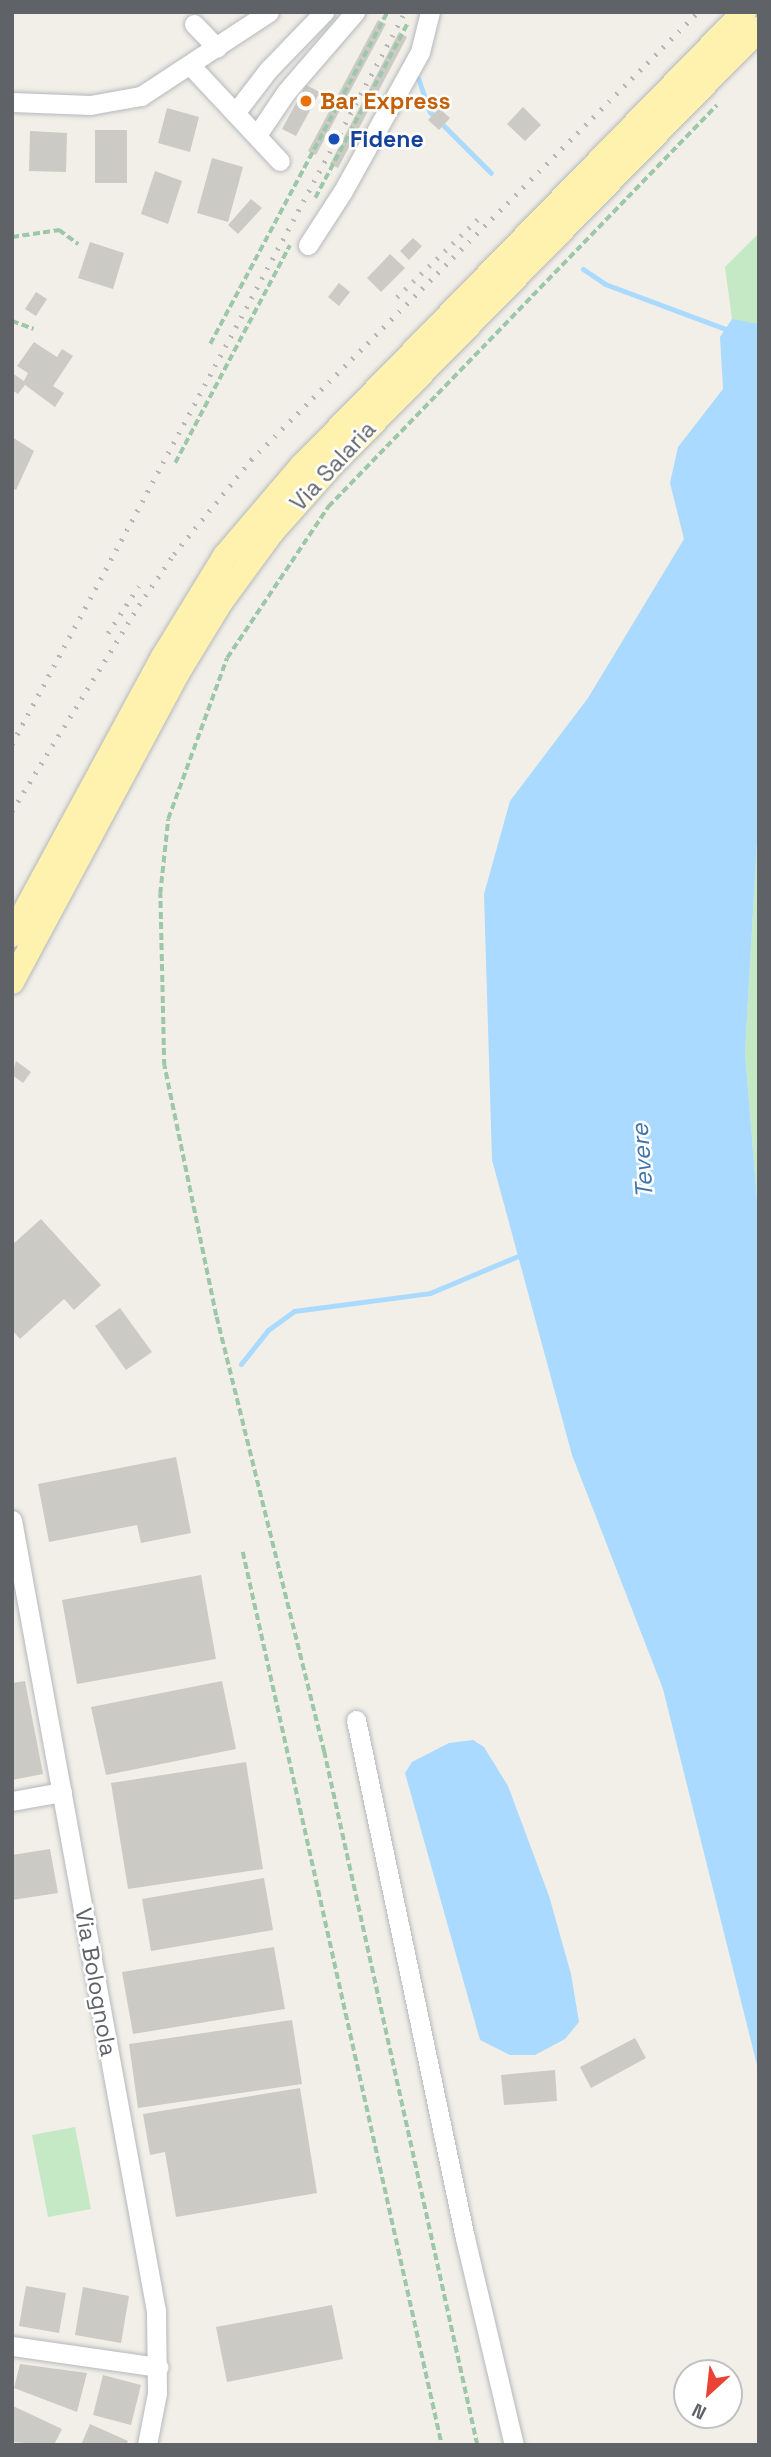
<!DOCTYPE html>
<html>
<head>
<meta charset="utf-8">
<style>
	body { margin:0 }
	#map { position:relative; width:771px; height:2457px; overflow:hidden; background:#f1efe8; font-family:"Space Grotesk",sans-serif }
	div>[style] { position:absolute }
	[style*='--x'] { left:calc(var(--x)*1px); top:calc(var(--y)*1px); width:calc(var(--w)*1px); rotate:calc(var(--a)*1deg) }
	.green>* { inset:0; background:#c5e8c5 }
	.water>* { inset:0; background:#aadaff }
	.stream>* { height:5px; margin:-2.5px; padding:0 2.5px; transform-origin:2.5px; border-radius:2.5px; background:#aadaff }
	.building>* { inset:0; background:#cccac5 }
	.path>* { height:3.5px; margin-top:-1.75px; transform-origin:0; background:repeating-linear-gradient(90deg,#9cc7a9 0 7px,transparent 0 10.5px) }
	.roads { filter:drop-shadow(0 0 2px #b5b8bc) drop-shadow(0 0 2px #b5b8bc) }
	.minor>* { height:19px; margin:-9.5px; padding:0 9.5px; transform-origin:9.5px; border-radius:9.5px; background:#fff }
	.major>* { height:24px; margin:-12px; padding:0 12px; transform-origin:12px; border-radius:12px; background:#fff2af }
	.rail>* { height:5px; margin-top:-2.5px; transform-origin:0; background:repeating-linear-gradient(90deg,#b6b7b8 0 2px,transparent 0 11px) }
	.dots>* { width:19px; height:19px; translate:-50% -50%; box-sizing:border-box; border:4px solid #fff; border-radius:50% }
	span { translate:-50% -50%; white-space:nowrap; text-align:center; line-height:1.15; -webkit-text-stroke:5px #fff; paint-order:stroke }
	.food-label { font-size:23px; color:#c56008; font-weight:700 }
	.left { translate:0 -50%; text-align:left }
	.transit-label { font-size:23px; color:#164399; font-weight:700 }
	.street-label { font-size:23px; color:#5f6368 }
	.water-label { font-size:24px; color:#4174aa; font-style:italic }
	.frame { position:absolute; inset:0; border:14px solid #5f6368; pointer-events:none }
	.north { position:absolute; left:673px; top:2359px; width:70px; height:70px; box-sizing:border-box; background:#fff; border:2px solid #bfc1c3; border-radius:50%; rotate:207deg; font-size:19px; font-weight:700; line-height:28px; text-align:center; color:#5f6368 }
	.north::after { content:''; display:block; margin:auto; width:24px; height:32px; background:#ea4335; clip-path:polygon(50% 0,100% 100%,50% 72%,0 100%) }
</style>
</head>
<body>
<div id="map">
	<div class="green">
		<i style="clip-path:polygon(759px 233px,759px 324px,757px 326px,732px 319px,725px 267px)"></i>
		<i style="clip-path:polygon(759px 807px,759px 1223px,745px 1053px)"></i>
		<i style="clip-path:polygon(75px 2127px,91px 2209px,48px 2217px,32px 2135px)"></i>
	</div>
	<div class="water">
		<i style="clip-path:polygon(732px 319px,759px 324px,759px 807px,745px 1053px,759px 1223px,759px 2073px,663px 1689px,572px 1455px,492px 1160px,484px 894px,510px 801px,588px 698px,684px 539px,670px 483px,678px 447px,723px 389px,720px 337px)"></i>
		<i style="clip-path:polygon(473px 1740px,484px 1747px,508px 1786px,549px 1896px,571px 1974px,579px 2022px,565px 2039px,535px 2055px,510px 2055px,480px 2040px,405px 1773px,412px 1762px,449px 1743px)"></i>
	</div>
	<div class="stream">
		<i style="--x:418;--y:78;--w:36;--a:71"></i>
		<i style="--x:430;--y:112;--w:86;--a:45"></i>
		<i style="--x:583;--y:269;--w:27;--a:34"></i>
		<i style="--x:605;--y:284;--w:134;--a:20.5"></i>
		<i style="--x:241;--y:1364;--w:43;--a:-51.5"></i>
		<i style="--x:268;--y:1330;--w:32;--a:-36"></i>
		<i style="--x:294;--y:1311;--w:137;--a:-7.5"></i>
		<i style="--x:430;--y:1293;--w:95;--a:-22.8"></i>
	</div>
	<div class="building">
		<i style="clip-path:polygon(378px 20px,386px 24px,316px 155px,308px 151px)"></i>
		<i style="clip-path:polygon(399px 32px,407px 37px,338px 168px,330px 164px)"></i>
		<i style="clip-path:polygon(306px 85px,320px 92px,296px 136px,282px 129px)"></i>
		<i style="clip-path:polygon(523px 107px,541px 125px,525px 141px,507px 124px)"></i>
		<i style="clip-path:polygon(167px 108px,199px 117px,190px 152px,158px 143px)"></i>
		<i style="clip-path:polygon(439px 108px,450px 118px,439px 130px,428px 120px)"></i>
		<i style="clip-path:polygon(95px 130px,127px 130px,127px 183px,95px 183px)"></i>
		<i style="clip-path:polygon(30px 131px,67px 133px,66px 172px,29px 171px)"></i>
		<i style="clip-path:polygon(212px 158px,243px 167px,228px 222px,197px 213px)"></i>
		<i style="clip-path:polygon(155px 171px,182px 181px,168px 224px,141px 214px)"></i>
		<i style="clip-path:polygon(251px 199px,262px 208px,238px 234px,228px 225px)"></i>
		<i style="clip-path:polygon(413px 238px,422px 246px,409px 260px,400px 251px)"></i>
		<i style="clip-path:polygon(90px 242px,124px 253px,113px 289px,78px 278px)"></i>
		<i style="clip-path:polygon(390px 254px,405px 268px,381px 292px,367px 278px)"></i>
		<i style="clip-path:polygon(339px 283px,350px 292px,339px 306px,328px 297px)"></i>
		<i style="clip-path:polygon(36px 292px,47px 299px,36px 316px,25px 309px)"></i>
		<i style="clip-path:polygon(34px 342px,57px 357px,62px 349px,73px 356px,53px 386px,64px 393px,55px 407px,25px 385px,18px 394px,12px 390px,12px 373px,24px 381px,28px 373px,17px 366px)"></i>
		<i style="clip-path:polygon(12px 437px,34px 451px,16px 490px,12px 488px)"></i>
		<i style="clip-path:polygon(16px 1061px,31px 1072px,23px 1083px,12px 1075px)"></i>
		<i style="clip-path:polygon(41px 1219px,101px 1285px,74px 1310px,64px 1299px,20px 1339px,12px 1330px,12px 1245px)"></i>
		<i style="clip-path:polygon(120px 1308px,152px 1352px,126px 1370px,95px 1326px)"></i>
		<i style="clip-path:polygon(176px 1457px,191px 1533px,141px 1543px,137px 1525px,49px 1542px,38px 1484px)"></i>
		<i style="clip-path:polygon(201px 1575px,216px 1659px,77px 1684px,62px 1600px)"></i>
		<i style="clip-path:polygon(25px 1681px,43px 1774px,12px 1780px,12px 1683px)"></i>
		<i style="clip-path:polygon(222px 1681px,236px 1749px,106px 1775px,91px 1707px)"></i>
		<i style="clip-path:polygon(246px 1762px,263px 1869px,128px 1889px,111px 1783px)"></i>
		<i style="clip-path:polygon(50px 1849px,58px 1893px,12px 1900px,12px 1855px)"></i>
		<i style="clip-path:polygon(264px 1878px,273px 1930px,151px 1951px,142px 1899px)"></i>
		<i style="clip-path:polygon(274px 1947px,285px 2009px,133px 2034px,122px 1972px)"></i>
		<i style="clip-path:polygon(292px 2020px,302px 2084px,138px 2108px,129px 2044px)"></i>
		<i style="clip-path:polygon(635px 2038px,646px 2058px,591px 2088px,580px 2067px)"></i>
		<i style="clip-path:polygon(555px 2070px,557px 2101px,504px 2105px,501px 2075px)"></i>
		<i style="clip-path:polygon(300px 2088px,317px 2193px,176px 2217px,165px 2152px,150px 2155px,143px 2114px)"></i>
		<i style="clip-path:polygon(26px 2286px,66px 2293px,59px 2333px,19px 2326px)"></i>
		<i style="clip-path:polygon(83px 2287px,129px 2296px,121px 2343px,75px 2335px)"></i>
		<i style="clip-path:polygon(332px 2305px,343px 2359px,227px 2382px,216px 2327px)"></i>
		<i style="clip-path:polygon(20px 2364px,87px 2373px,77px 2412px,14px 2388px)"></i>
		<i style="clip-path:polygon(103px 2375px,141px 2385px,131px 2425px,93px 2415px)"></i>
		<i style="clip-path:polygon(13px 2406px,62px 2429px,54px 2445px,12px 2442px)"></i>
		<i style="clip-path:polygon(90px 2424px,128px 2441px,126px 2445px,81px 2445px)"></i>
	</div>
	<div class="path">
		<i style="--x:315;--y:198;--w:199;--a:-62.1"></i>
		<i style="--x:12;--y:237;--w:48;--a:-8.5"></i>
		<i style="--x:59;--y:230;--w:24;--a:36"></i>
		<i style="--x:12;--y:321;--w:23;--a:20"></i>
		<i style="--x:210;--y:344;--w:376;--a:-61.9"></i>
		<i style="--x:175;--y:463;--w:246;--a:-62.2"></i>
		<i style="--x:243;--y:1552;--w:915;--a:77.44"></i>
		<i style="--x:477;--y:2445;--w:710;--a:-102.45"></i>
		<i style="--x:324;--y:1752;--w:449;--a:-103.9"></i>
		<i style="--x:216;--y:1316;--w:255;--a:-101.7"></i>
		<i style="--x:164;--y:1066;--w:172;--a:-91.3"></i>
		<i style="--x:160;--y:894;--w:75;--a:-83.9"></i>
		<i style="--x:168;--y:819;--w:171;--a:-69.9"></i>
		<i style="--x:227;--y:658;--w:182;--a:-56.2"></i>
		<i style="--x:328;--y:507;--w:559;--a:-45.94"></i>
	</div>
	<div class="roads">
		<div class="minor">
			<i style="--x:194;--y:24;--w:33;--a:46"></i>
			<i style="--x:191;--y:66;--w:130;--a:46.9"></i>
			<i style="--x:12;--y:102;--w:78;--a:2.2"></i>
			<i style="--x:90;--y:105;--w:52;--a:-10"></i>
			<i style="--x:141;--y:96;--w:153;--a:-33.3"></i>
			<i style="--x:235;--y:113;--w:54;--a:-52.5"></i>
			<i style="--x:268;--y:70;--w:81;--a:-46"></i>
			<i style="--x:257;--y:135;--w:52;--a:-56"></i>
			<i style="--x:286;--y:92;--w:106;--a:-49.2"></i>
			<i style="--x:308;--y:245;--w:64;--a:-57.1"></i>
			<i style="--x:343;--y:191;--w:159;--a:-61"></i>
			<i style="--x:420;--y:52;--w:41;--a:-76"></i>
			<i style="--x:12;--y:1520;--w:804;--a:79.68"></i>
			<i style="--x:156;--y:2311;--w:82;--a:89.3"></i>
			<i style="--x:157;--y:2393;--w:53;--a:100.9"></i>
			<i style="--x:356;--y:1720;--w:529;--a:78.12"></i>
			<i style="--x:465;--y:2238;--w:213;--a:76.7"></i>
			<i style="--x:12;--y:1801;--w:51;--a:-10.2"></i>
			<i style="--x:12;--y:2346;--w:148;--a:8.2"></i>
		</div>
		<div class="major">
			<i style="--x:12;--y:935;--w:316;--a:-61.5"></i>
			<i style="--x:163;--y:657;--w:119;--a:-58.5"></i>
			<i style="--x:225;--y:556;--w:116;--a:-49.6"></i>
			<i style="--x:300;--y:468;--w:636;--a:-45.76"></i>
			<i style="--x:12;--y:982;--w:349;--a:-61.8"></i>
			<i style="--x:177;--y:674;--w:84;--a:-58.6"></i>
			<i style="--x:221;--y:602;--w:88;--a:-53.8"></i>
			<i style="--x:273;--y:531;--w:87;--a:-48.3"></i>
			<i style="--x:331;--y:466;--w:612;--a:-45.6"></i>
		</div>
	</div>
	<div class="rail">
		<i style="--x:397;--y:297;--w:112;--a:-43.9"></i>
		<i style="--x:108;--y:633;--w:56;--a:-56.6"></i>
		<i style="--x:12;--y:744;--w:831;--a:-61.77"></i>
		<i style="--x:12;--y:811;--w:242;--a:-58.3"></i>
		<i style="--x:139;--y:605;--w:62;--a:-55.5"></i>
		<i style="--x:174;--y:554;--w:122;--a:-50.7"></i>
		<i style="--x:251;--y:460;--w:633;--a:-45.06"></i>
	</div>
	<div class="dots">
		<i style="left:306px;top:101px;background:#e8710a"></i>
		<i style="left:334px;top:139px;background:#1a4fb4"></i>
	</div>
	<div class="food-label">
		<span class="left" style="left:320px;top:101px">Bar Express</span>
	</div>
	<div class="transit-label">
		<span class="left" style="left:350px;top:139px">Fidene</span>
	</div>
	<div class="street-label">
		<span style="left:333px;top:466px;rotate:-47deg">Via Salaria</span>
		<span style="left:96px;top:1982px;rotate:80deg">Via Bolognola</span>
	</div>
	<div class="water-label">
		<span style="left:642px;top:1161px;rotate:-94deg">Tevere</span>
	</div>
	<div class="frame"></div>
	<div class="north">N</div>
</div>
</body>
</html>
